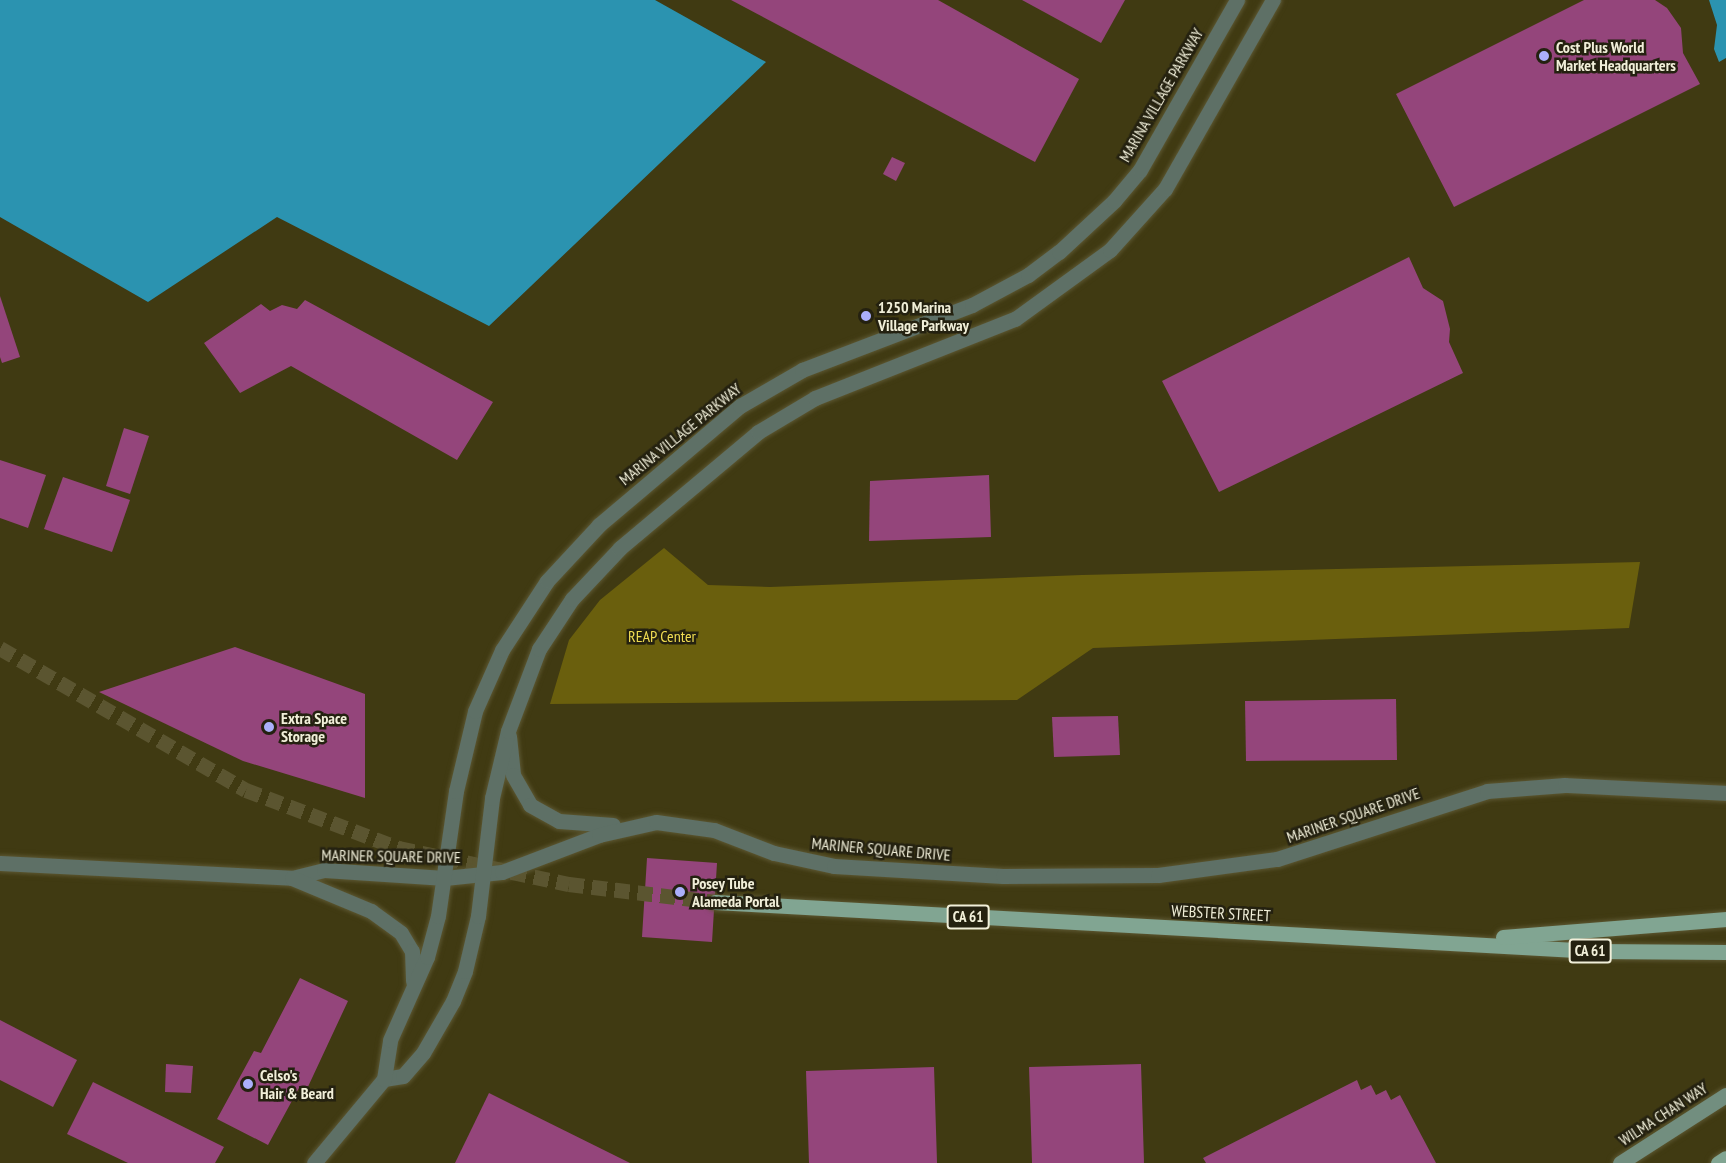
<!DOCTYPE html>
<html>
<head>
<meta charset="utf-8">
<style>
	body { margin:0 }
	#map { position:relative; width:1726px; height:1163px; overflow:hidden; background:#403a12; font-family:"PT Sans Narrow",sans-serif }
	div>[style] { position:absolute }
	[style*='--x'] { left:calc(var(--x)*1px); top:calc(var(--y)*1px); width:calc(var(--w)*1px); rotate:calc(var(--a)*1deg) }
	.green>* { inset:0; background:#6a5f0d }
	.water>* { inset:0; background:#2b93b0 }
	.building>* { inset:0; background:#94457b }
	.primary-tunnel>* { height:15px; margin-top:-7.5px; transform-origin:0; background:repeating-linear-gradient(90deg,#5b5530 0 15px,transparent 0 23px) }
	.roads { filter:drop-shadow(0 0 2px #5c5732) drop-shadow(0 0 2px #5c5732) }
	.tertiary>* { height:15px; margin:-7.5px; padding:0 7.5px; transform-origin:7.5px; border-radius:7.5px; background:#5e7066 }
	.secondary>* { height:15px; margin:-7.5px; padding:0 7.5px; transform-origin:7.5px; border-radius:7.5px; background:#728e7f }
	.primary>* { height:15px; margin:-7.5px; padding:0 7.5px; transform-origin:7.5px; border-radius:7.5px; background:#81a592 }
	.dots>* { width:16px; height:16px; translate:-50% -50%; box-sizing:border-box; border:3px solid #242110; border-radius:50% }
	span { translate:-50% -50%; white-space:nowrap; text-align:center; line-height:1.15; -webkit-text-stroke:5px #242110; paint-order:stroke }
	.shield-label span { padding:2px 4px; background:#242110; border:2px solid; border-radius:4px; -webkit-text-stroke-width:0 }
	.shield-label { font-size:15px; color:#f1efd9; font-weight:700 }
	.poi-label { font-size:16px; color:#f1efd9; font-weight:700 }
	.left { translate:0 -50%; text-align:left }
	.street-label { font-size:16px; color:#f1efd9 }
	.park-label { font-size:16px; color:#f0dc52 }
</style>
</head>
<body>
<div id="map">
	<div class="green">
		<i style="clip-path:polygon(664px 548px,708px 585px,770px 587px,1082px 575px,1640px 562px,1629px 628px,1093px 648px,1017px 700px,550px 704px,569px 640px,600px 600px)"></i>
	</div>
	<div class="water">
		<i style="clip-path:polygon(0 0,655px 0,766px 62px,489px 326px,277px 217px,148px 302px,0 217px)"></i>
		<i style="clip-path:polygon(1709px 0,1726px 0,1726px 58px,1719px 62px,1714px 49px,1717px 25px)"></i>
	</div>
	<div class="building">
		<i style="clip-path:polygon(731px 0,938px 0,1079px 79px,1035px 162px)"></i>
		<i style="clip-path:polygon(1022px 0,1125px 0,1101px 43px)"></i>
		<i style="clip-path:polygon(1584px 0,1655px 0,1667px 8px,1681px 28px,1683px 53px,1700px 84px,1454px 207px,1396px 94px)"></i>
		<i style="clip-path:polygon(892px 157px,905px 163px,896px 181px,883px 174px)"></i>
		<i style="clip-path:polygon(1409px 257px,1423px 288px,1443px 301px,1450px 329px,1449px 342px,1463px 373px,1219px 492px,1162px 381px)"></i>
		<i style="clip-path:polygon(0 296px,20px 357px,2px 363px,0 357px)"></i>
		<i style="clip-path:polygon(305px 300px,493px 402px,457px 460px,291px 366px,240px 393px,204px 343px,261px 304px,270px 311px,282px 305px,297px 309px)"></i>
		<i style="clip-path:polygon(124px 428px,149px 436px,130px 494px,106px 486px)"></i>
		<i style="clip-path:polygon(0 460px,46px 475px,28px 528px,0 518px)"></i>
		<i style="clip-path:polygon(989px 475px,991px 537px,869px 541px,870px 481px)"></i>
		<i style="clip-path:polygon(63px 477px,130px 500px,112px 552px,44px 529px)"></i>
		<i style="clip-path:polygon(235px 647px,365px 694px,365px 798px,243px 761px,99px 692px)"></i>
		<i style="clip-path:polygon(1396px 699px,1397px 760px,1246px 761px,1245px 701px)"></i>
		<i style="clip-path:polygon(1118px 716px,1120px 755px,1054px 757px,1052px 717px)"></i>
		<i style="clip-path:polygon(647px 858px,717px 863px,712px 942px,642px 937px)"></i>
		<i style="clip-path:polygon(300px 978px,348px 1001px,306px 1091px,300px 1086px,268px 1145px,217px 1119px,254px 1051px,261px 1053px)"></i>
		<i style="clip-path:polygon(0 1020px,77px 1060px,53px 1107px,0 1080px)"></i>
		<i style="clip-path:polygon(166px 1064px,193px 1066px,191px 1093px,165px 1092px)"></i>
		<i style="clip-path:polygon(1141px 1064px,1144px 1163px,1032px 1163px,1029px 1067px)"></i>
		<i style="clip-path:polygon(934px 1067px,937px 1163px,809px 1163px,806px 1071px)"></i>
		<i style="clip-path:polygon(1357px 1080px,1361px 1090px,1371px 1085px,1376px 1095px,1386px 1090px,1391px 1100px,1400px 1095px,1436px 1163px,1206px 1163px,1203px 1158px)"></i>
		<i style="clip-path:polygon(93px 1082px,224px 1147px,215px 1163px,128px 1163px,67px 1134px)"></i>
		<i style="clip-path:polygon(489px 1093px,630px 1163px,455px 1163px)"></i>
	</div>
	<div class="primary-tunnel">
		<i style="--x:0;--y:648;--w:284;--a:30"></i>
		<i style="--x:246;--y:790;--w:164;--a:20.8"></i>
		<i style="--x:399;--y:848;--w:174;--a:12"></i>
		<i style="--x:569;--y:884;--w:147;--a:7"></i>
	</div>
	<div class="roads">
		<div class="tertiary">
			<i style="--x:509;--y:736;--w:39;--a:84"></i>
			<i style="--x:513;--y:775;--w:34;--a:60"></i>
			<i style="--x:530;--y:805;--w:33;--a:29"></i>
			<i style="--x:559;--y:821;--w:54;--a:4.2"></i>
			<i style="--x:0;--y:863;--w:292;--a:2.9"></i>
			<i style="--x:292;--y:878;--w:33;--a:-14"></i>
			<i style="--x:324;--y:870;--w:121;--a:3.8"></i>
			<i style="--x:445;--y:878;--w:57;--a:-6"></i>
			<i style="--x:502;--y:872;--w:104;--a:-20.9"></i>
			<i style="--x:599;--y:835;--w:58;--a:-12.8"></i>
			<i style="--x:656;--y:822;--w:59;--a:7.9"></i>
			<i style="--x:714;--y:830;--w:64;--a:21"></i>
			<i style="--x:774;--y:853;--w:61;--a:12.2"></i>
			<i style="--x:834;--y:866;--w:169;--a:3.4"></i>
			<i style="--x:1003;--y:876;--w:155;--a:-0.4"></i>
			<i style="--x:1158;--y:875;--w:120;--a:-7.7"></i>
			<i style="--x:1277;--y:859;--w:221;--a:-17.9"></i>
			<i style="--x:1487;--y:791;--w:78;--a:-4.4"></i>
			<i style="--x:1565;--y:785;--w:161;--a:2.8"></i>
			<i style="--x:292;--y:878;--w:86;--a:22.7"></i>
			<i style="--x:371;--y:911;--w:37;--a:36"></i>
			<i style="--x:401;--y:933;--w:21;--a:59"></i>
			<i style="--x:412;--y:951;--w:30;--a:88"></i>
			<i style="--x:384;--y:1079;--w:19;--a:-9"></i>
			<i style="--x:403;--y:1076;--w:30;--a:-49"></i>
			<i style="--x:423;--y:1053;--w:60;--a:-60"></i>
			<i style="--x:453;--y:1001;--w:32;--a:-68"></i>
			<i style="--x:465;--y:971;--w:57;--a:-76.7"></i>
			<i style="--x:478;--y:916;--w:119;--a:-83.2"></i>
			<i style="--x:492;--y:798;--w:69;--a:-76.6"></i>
			<i style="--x:508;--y:731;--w:88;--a:-69.3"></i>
			<i style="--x:539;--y:649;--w:60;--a:-56.6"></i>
			<i style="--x:572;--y:599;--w:70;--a:-46.7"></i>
			<i style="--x:620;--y:548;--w:180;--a:-40"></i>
			<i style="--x:758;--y:432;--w:66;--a:-30.8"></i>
			<i style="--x:815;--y:398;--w:215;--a:-21.6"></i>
			<i style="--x:1015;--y:319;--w:117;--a:-36"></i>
			<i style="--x:1110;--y:250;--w:82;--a:-48"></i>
			<i style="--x:1165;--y:189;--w:218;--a:-60.3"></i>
			<i style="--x:314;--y:1163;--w:109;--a:-50.2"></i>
			<i style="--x:384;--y:1079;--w:39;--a:-81"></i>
			<i style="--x:390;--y:1040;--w:91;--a:-66"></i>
			<i style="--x:427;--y:957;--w:42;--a:-75"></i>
			<i style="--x:438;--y:916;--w:126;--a:-81.8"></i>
			<i style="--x:456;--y:791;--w:82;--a:-76.6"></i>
			<i style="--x:475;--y:711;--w:67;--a:-66.1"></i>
			<i style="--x:502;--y:650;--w:82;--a:-56.9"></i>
			<i style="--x:547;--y:581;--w:76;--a:-47.1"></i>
			<i style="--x:599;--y:525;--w:185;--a:-40.2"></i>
			<i style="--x:740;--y:406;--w:72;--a:-30.1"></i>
			<i style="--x:802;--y:370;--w:182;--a:-20.9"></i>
			<i style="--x:972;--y:305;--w:64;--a:-28.2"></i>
			<i style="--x:1028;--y:275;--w:39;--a:-37"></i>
			<i style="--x:1059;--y:252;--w:75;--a:-42.8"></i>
			<i style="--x:1114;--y:201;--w:40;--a:-50"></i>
			<i style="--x:1140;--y:170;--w:196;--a:-60.3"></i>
		</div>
		<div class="secondary">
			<i style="--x:1620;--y:1163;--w:126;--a:-32.7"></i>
		</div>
		<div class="primary">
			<i style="--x:715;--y:902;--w:880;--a:3.19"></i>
			<i style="--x:1594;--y:951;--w:132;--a:0.4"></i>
			<i style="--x:1503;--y:937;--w:224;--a:-4.6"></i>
			<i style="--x:1718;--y:1163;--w:9;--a:-32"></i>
		</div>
	</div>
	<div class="dots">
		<i style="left:1544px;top:56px;background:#abaffb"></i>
		<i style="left:866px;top:316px;background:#abaffb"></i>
		<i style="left:269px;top:727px;background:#abaffb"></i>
		<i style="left:680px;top:892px;background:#abaffb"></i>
		<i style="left:248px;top:1084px;background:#abaffb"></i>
	</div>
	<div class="shield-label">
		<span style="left:968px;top:917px">CA 61</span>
		<span style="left:1590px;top:951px">CA 61</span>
	</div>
	<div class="poi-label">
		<span class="left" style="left:1556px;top:56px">Cost Plus World<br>Market Headquarters</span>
		<span class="left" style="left:878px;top:316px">1250 Marina<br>Village Parkway</span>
		<span class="left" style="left:281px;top:727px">Extra Space<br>Storage</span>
		<span class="left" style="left:692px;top:892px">Posey Tube<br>Alameda Portal</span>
		<span class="left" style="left:260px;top:1084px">Celso's<br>Hair &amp; Beard</span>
	</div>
	<div class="street-label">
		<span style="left:1161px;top:95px;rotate:-60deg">MARINA VILLAGE PARKWAY</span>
		<span style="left:680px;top:434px;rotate:-39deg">MARINA VILLAGE PARKWAY</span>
		<span style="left:1353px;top:815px;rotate:-19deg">MARINER SQUARE DRIVE</span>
		<span style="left:881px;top:849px;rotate:5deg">MARINER SQUARE DRIVE</span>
		<span style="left:391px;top:856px;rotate:1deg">MARINER SQUARE DRIVE</span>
		<span style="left:1221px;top:913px;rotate:3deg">WEBSTER STREET</span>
		<span style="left:1663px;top:1114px;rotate:-33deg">WILMA CHAN WAY</span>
	</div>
	<div class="park-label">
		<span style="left:662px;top:636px">REAP Center</span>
	</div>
</div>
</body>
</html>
